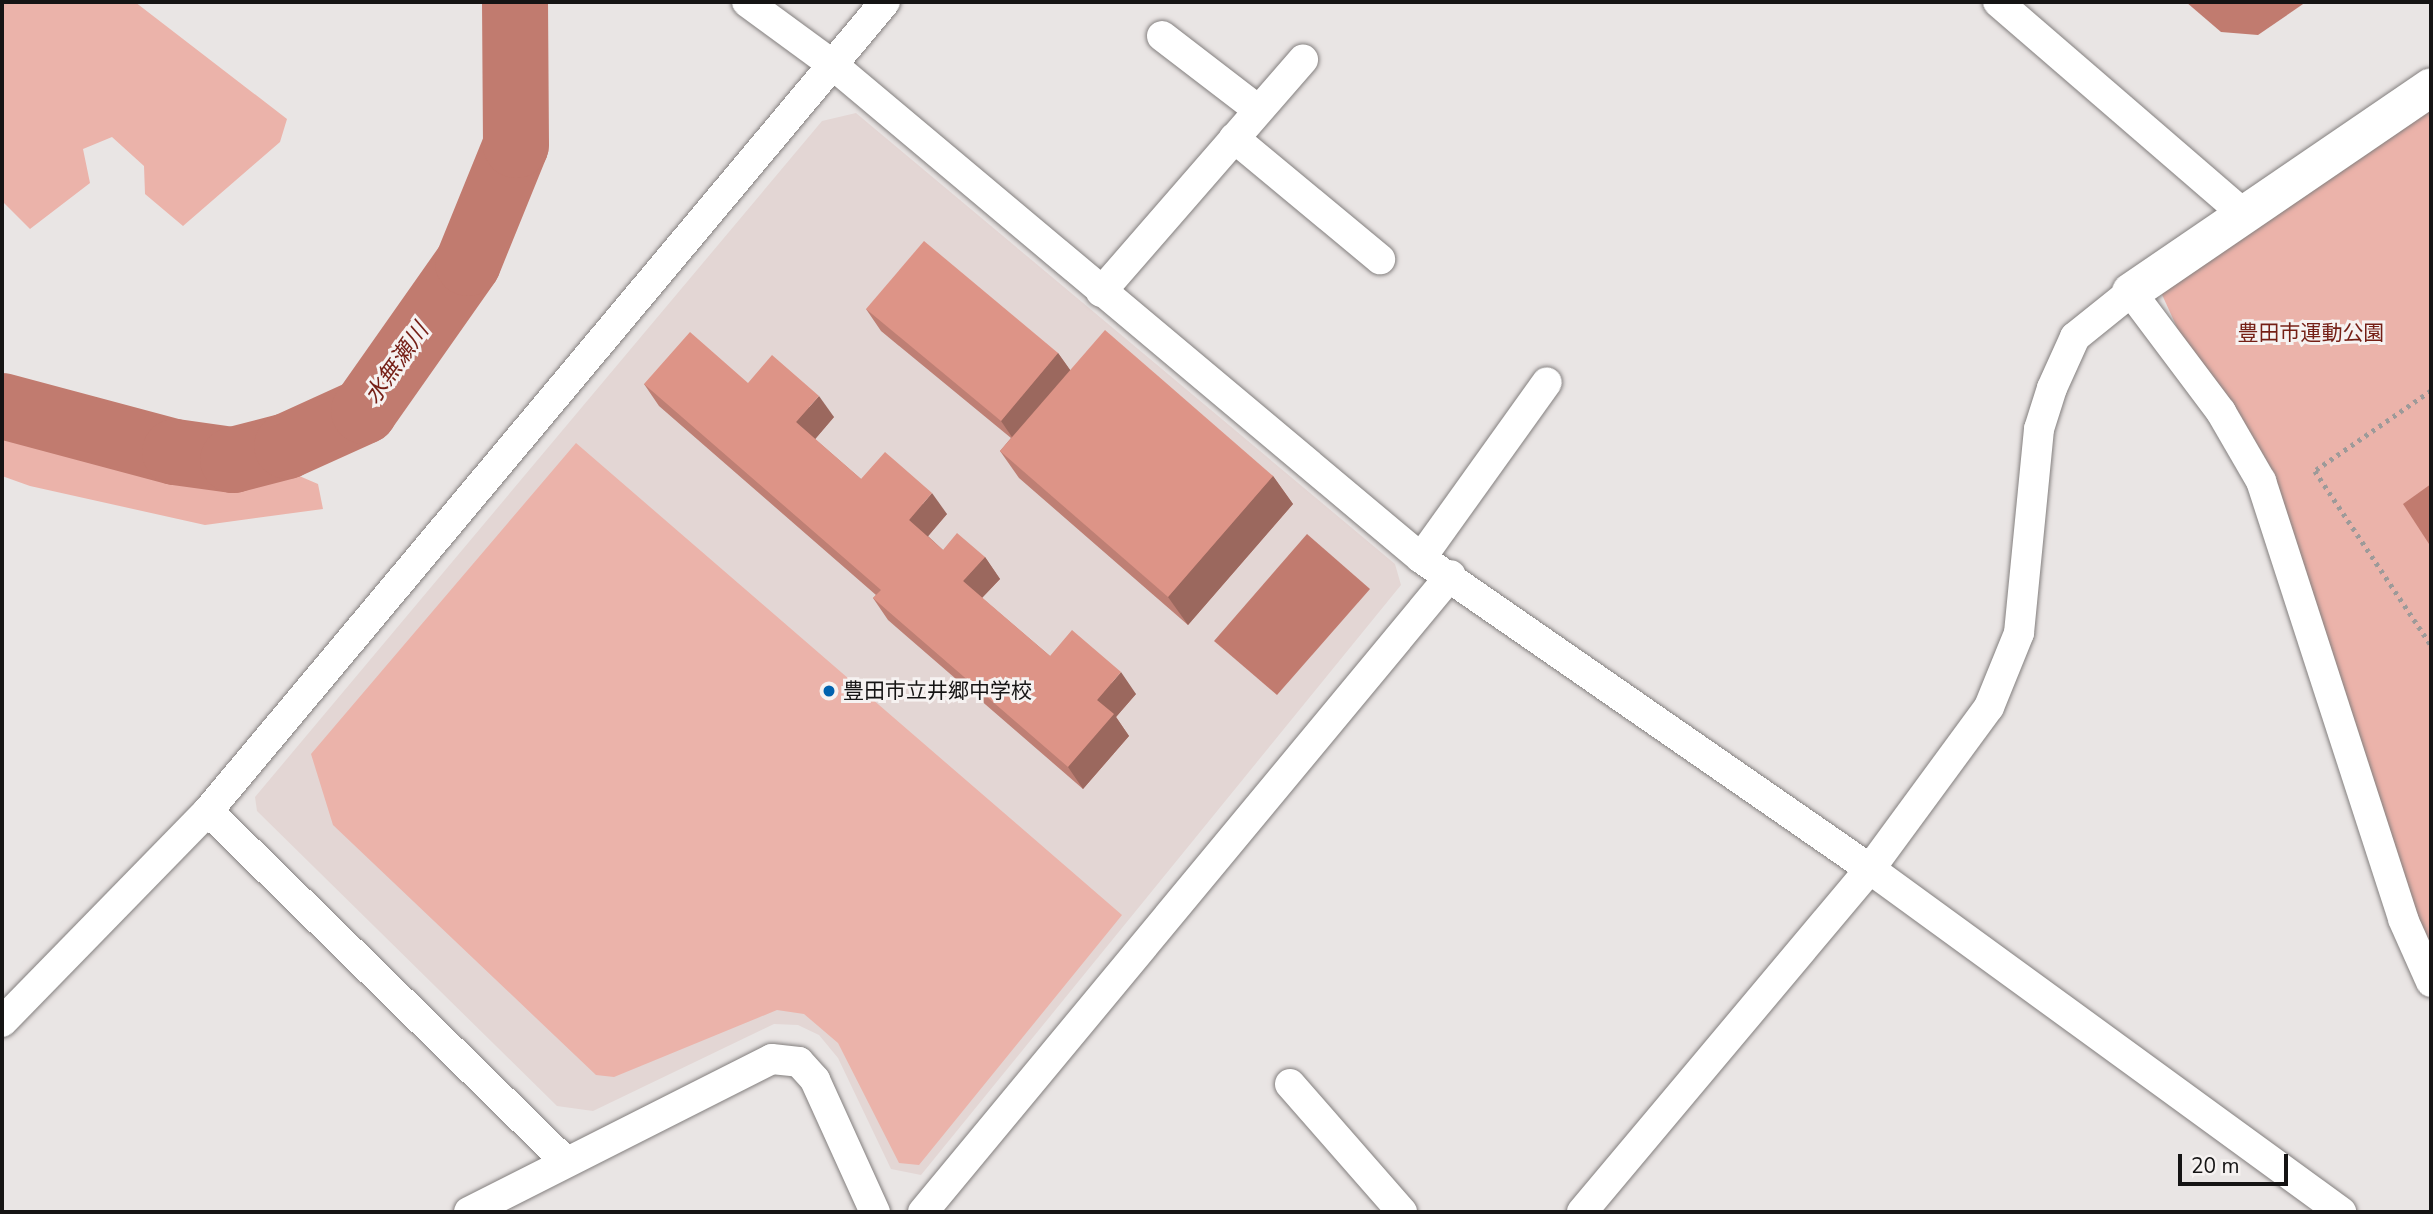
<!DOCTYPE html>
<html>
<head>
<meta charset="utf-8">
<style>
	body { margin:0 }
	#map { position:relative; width:2433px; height:1214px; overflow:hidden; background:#e9e5e4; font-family:"Nunito Sans","Noto Sans JP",sans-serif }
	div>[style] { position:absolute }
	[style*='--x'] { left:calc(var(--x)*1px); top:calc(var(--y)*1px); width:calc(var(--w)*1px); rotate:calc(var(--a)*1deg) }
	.built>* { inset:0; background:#e3d6d4 }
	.green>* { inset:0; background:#ebb3aa }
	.water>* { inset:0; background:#c17b6f }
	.river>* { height:66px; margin:-33px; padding:0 33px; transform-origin:33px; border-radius:33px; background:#c17b6f }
	.path>* { height:4.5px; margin-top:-2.25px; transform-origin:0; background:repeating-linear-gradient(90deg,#9d9a99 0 3.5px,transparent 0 8.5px) }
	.roads { filter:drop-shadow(0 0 2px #837f7e) drop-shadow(0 0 2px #837f7e) }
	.street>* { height:30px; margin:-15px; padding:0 15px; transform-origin:15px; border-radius:15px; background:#fff }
	.secondary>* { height:38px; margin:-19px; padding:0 19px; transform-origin:19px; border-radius:19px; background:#fff }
	.wall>* { inset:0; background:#be7f74 }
	.shaded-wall>* { inset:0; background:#9b685e }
	.building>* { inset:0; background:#dd9487 }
	.dots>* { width:19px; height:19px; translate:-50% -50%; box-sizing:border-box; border:4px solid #f6f2f1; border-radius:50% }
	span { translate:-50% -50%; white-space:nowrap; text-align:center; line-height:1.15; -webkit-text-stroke:6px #f6f2f1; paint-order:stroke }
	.park-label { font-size:21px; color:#741f15 }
	.poi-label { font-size:21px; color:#151414 }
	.left { translate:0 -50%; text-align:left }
	.water-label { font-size:23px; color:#751f16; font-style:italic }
	.frame { position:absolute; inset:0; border:4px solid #151414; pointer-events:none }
	.scale { position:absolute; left:2178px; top:1154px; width:110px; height:32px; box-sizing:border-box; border:4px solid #151414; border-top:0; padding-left:9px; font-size:21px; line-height:24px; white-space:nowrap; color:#151414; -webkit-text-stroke:5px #f6f2f1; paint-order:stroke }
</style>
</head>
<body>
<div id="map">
	<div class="built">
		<i style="clip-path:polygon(856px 113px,1395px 564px,1401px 585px,921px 1175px,891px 1169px,838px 1058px,819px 1035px,798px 1025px,774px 1024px,593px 1111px,557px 1106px,257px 811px,255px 797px,822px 121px)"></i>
	</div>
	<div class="green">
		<i style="clip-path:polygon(2px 2px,135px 2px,287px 119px,280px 142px,183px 226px,145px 194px,144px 166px,112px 137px,83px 149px,90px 183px,30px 229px,2px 201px)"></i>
		<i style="clip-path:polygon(2431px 109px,2431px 956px,2259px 508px,2159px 288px)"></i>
		<i style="clip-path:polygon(2px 416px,176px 465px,283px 469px,318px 484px,323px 509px,205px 525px,30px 486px,2px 476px)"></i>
		<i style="clip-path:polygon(576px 443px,1122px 915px,919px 1165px,899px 1163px,838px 1043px,804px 1014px,777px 1010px,614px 1077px,596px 1075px,333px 825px,311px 754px)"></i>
	</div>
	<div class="water">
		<i style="clip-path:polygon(2186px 2px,2306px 2px,2258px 35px,2221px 32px)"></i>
		<i style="clip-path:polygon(2431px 484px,2431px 547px,2403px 504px)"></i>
		<i style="clip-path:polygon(1307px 534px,1370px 589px,1277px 695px,1214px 641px)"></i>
	</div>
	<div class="river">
		<i style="--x:2;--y:406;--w:179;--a:14.9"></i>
		<i style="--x:175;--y:452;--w:59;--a:7.9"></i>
		<i style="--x:233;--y:460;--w:56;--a:-14.5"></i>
		<i style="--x:287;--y:446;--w:85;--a:-24.4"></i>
		<i style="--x:364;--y:411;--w:181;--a:-54.9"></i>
		<i style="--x:468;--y:263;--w:127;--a:-67.9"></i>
		<i style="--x:516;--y:145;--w:143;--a:-90.4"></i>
	</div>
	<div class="path">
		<i style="--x:2431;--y:391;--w:141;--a:145.4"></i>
		<i style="--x:2315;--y:471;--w:209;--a:56.3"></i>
	</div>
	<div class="roads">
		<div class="street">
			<i style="--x:747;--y:2;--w:107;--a:36.2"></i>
			<i style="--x:833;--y:65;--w:767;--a:39.98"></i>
			<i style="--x:1421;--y:558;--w:546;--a:34.71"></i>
			<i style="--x:1870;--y:869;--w:583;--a:36.06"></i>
			<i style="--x:1998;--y:2;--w:325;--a:40.8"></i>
			<i style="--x:1162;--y:36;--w:120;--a:37.5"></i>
			<i style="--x:1234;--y:138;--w:190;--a:39.7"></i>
			<i style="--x:1101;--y:292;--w:308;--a:-49"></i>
			<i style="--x:1421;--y:558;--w:216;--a:-54.4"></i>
			<i style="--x:208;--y:811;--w:501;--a:44.43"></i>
			<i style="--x:2;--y:1022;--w:295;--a:-45.7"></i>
			<i style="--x:208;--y:811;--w:1055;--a:-50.08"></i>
			<i style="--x:1290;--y:1084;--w:170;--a:48.8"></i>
			<i style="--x:469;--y:1212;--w:339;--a:-26.8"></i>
			<i style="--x:772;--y:1059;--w:27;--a:6"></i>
			<i style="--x:799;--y:1062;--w:24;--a:48"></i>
			<i style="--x:815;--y:1080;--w:145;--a:65.6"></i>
			<i style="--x:923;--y:1212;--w:827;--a:-50.35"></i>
			<i style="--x:1582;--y:1212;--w:448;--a:-50"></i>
			<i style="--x:1870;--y:869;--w:201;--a:-53.7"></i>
			<i style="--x:1989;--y:707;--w:80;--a:-67.9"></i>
			<i style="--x:2019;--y:633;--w:205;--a:-84.4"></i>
			<i style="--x:2039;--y:429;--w:43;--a:-72.4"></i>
			<i style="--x:2052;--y:388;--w:56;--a:-65.7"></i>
			<i style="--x:2075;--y:337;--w:72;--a:-38.8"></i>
			<i style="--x:2131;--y:292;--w:150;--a:53.1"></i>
			<i style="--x:2221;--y:412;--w:80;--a:59.9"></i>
			<i style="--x:2261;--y:481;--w:460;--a:72"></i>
			<i style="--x:2403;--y:919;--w:69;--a:66"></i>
		</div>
		<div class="secondary">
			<i style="--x:2131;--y:292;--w:363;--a:-34.3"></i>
		</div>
	</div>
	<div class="wall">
		<i style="clip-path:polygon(866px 309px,1058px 353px,1070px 370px,1273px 476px,1293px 504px,1188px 625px,1019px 478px,1000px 451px,1011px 438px,881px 331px)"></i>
		<i style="clip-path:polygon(748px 383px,834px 417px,815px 439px,861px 479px,947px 514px,928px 536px,943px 550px,985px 557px,1000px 579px,982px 598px,1050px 656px,1136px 694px,1116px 717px,1129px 736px,1083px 789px,888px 620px,873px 598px,876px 595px,659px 406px,644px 384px)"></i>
	</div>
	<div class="shaded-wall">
		<i style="clip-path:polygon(1058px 353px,1073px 374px,1016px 443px,1001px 421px)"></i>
		<i style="clip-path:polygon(819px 396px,834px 417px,811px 444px,796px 422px)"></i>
		<i style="clip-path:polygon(1273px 476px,1293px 504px,1188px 625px,1168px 597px)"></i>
		<i style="clip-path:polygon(932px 493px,947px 514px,924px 541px,909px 520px)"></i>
		<i style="clip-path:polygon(985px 557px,1000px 579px,978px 602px,963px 581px)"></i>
		<i style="clip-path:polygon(1121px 672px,1136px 694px,1116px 717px,1129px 736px,1083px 789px,1068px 767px,1097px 700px)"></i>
	</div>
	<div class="building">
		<i style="clip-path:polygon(924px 241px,1058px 353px,1001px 421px,866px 309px)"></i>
		<i style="clip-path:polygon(1105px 330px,1273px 476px,1168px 597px,1000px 451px)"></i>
		<i style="clip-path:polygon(690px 332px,748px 383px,772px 355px,819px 396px,796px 422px,861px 479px,885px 452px,932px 493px,909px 520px,943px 550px,957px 533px,985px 557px,963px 581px,1050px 656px,1072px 630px,1121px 672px,1097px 700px,1114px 714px,1068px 767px,873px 598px,881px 590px,644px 384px)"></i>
	</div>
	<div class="dots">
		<i style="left:829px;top:691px;background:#0062af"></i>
	</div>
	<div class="park-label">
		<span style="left:2311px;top:333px">豊田市運動公園</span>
	</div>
	<div class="poi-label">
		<span class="left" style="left:843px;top:691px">豊田市立井郷中学校</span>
	</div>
	<div class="water-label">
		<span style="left:397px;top:364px;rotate:-55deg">水無瀬川</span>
	</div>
	<div class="frame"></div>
	<div class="scale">20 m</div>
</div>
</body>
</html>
